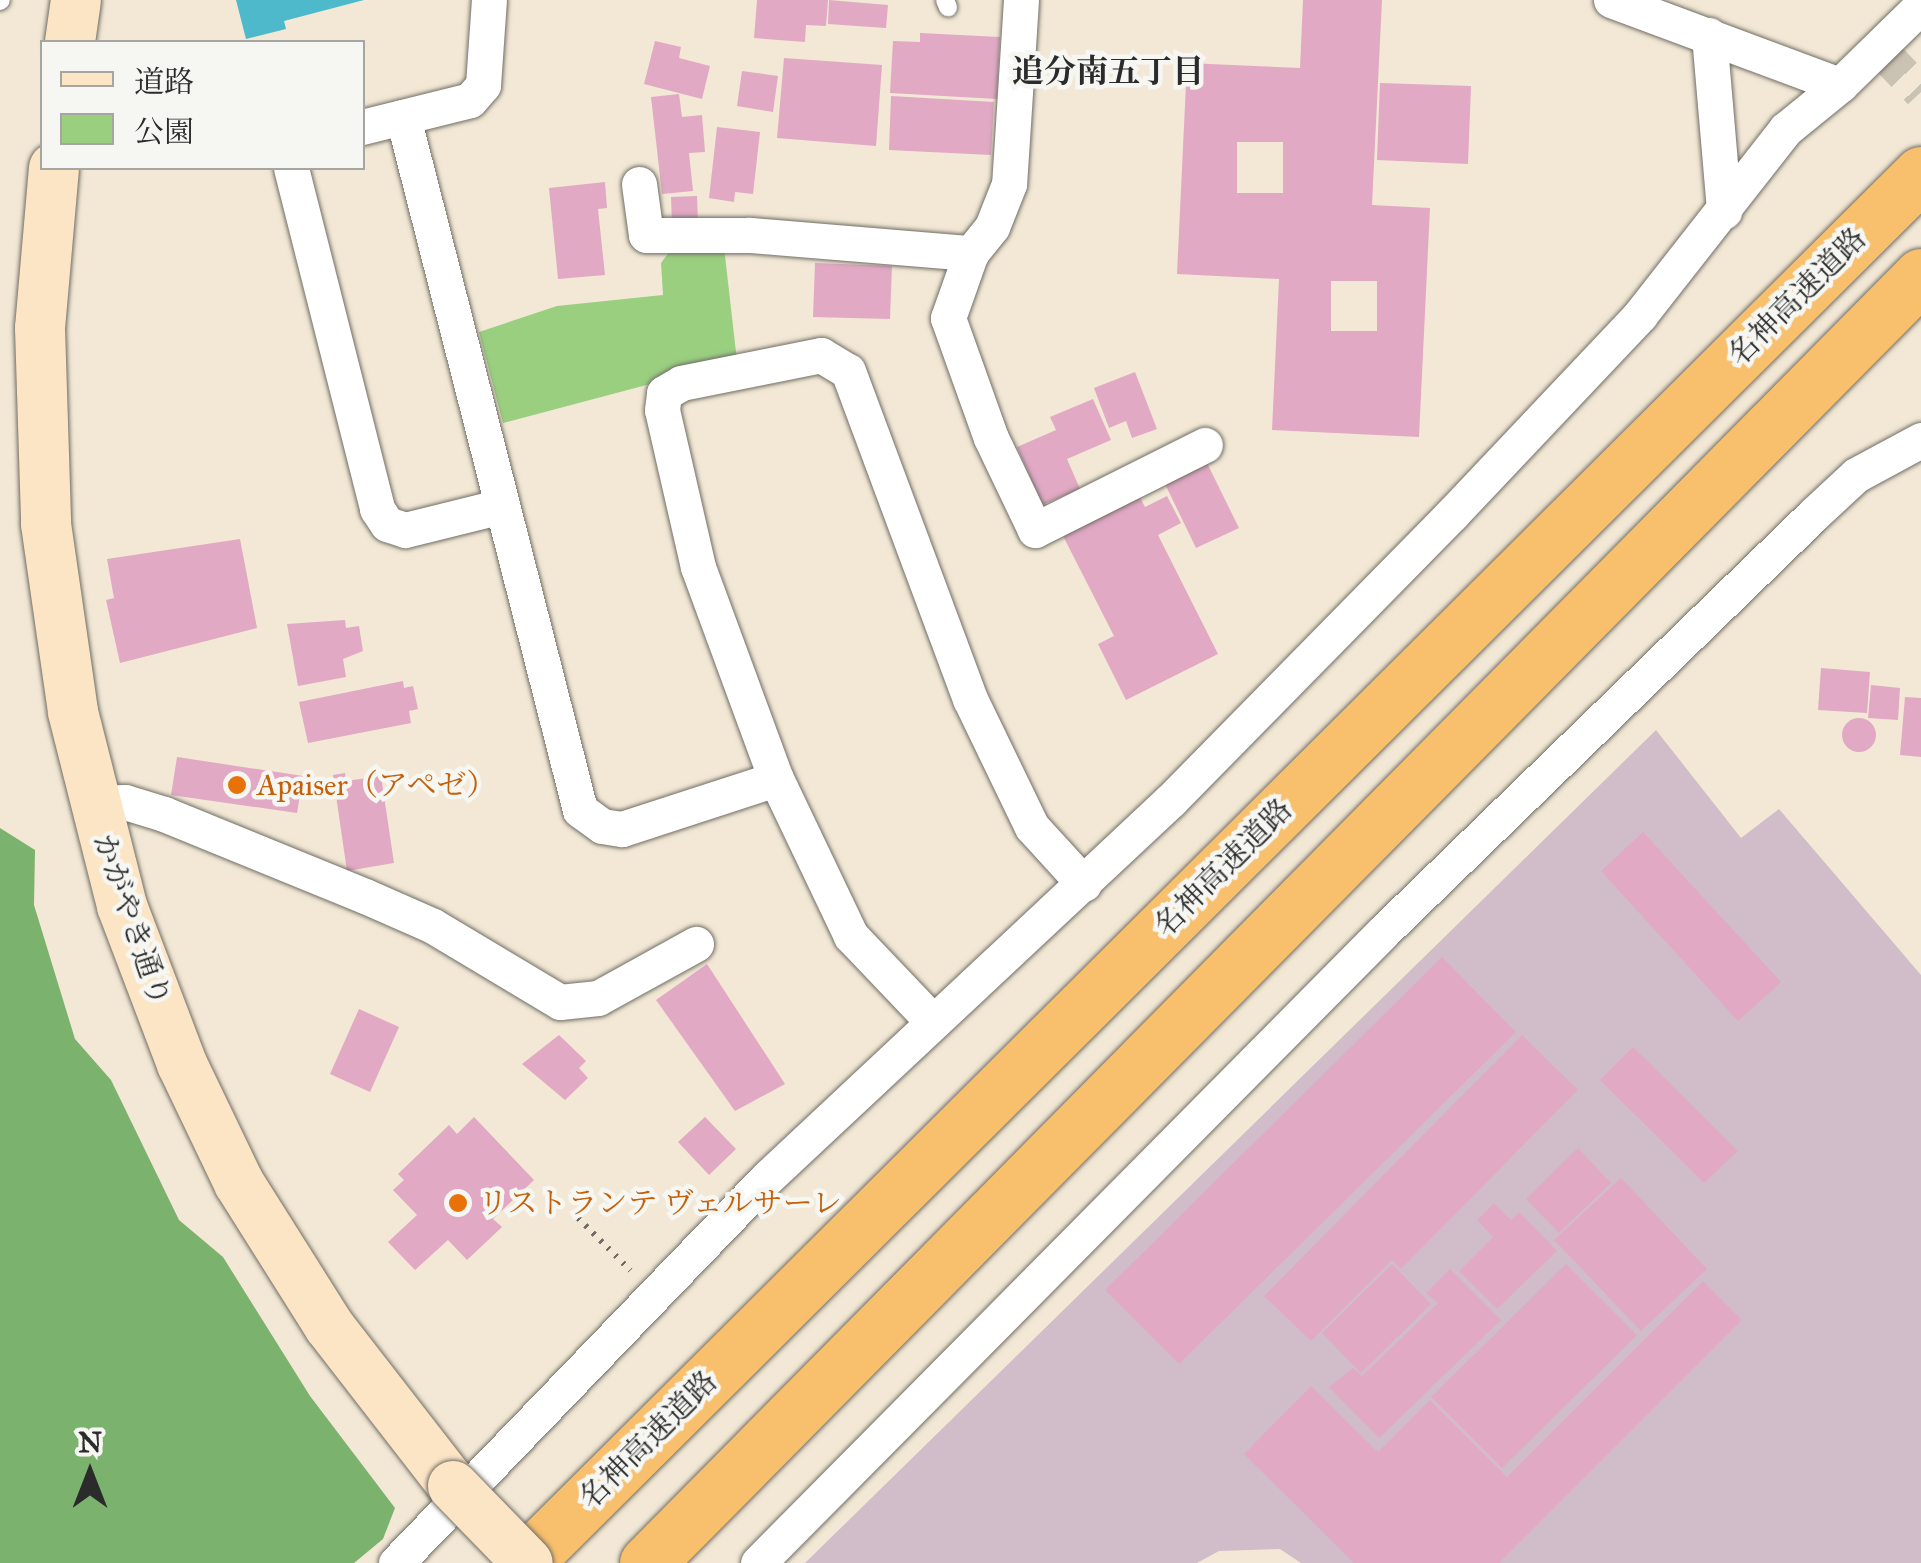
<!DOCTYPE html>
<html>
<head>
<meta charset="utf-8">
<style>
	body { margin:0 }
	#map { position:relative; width:1921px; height:1563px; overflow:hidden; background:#f2e8d5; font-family:"IM FELL Great Primer","Noto Serif JP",serif }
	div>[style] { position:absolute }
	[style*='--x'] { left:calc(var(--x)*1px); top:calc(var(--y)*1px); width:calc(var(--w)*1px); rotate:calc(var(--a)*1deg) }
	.industrial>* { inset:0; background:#d1bdc9 }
	.green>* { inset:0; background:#9acf80 }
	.forest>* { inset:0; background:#7bb26e }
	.water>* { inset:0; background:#4eb9cb }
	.building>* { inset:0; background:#e1a9c4 }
	.round { border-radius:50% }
	.street-tunnel>* { height:35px; margin-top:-17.5px; transform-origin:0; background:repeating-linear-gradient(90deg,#cac2b3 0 35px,transparent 0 53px) }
	.path>* { height:6px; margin-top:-3px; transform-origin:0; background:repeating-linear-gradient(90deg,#716d66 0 2.5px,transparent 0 10.5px) }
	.roads { filter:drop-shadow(0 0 2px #716d66) drop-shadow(0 0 2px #716d66) }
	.lane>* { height:18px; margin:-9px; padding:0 9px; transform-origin:9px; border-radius:9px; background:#fff }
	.street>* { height:35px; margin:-17.5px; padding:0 17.5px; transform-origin:17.5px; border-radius:17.5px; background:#fff }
	.secondary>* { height:50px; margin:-25px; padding:0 25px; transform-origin:25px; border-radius:25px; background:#fce5c4 }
	.highway>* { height:55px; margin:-27.5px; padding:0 27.5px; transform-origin:27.5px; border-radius:27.5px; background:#f8bf6c }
	.bridges { filter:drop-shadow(0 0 2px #716d66) drop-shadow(0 0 2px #716d66) }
	.secondary-bridge>* { height:50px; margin:-25px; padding:0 25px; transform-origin:25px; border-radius:25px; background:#fce5c4 }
	.dots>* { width:28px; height:28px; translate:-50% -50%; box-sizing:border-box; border:5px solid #f6f6f2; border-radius:50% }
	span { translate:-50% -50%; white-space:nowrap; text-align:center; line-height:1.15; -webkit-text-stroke:9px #f6f6f2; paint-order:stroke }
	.street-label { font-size:30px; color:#2b2b2b }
	.food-label { font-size:30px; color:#c56008 }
	.left { translate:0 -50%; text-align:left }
	.neighbourhood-label { font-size:32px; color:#2b2b2b; font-weight:700 }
	.legend { position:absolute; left:40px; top:40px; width:325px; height:130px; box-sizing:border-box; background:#f6f6f2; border:2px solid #a5a5a2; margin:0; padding:12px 18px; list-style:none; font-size:30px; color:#2b2b2b }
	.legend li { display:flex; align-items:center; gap:20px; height:50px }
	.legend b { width:50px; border:2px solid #a5a5a2 }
	.north { position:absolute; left:40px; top:1423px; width:100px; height:100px; -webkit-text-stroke:8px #f6f6f2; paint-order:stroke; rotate:0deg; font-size:28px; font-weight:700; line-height:40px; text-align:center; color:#2b2b2b }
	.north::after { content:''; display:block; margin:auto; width:35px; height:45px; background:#2b2b2b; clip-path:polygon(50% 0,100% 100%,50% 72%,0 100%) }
</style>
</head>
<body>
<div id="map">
	<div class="industrial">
		<i style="clip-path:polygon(1656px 730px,1741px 838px,1779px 809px,1921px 975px,1921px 1563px,1301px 1563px,1280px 1549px,1219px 1551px,1197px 1563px,805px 1563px)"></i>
	</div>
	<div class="green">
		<i style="clip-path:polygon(673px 247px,724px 247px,737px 361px,503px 423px,479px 332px,557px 306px,663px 295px,661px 263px)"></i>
	</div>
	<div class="forest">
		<i style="clip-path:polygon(0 828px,35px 850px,34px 905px,75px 1039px,111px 1080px,179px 1220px,223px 1257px,310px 1396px,395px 1508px,383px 1539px,354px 1563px,0 1563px)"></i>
	</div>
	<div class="water">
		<i style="clip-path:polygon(236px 0,364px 0,284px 21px,286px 29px,246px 39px)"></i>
	</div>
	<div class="building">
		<i style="clip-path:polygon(757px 0,828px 0,826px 26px,806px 25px,805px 42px,754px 38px)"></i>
		<i style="clip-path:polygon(829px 0,888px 5px,886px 28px,828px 24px)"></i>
		<i style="clip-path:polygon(evenodd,1303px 0,1382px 0,1372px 205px,1430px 208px,1419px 437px,1272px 430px,1279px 279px,1177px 274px,1187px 63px,1300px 68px,1303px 0,1237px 142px,1283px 142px,1283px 193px,1237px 193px,1237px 142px,1303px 0,1331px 281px,1377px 281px,1377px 331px,1331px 331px,1331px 281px)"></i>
		<i style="clip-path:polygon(920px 33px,1000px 37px,997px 99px,890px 93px,893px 41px,920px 42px)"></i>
		<i style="clip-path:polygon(655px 41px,681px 47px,679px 58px,710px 66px,702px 99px,644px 84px)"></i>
		<i style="clip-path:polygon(784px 58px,882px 65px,876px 146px,777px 138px)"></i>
		<i style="clip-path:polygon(742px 71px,778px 76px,773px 112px,737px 106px)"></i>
		<i style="clip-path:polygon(1380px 83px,1471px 86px,1468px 164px,1377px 160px)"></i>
		<i style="clip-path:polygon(679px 94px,682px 117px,702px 115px,705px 152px,689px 153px,693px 191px,662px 194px,651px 97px)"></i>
		<i style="clip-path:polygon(891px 96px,994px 102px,991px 155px,889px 150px)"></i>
		<i style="clip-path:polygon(717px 127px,760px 132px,753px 194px,735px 192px,734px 202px,709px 198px)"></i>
		<i style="clip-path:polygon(605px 182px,607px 208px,598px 209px,605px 275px,558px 279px,549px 188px)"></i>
		<i style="clip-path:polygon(697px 196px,698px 223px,672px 224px,671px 197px)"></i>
		<i style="clip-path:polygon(815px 263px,892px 266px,890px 319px,813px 317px)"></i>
		<i style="clip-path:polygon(1135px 372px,1157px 429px,1132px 438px,1126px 421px,1109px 428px,1094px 388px)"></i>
		<i style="clip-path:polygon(1093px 399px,1111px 440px,1067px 459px,1080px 489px,1042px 505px,1017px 447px,1056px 430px,1050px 417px)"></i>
		<i style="clip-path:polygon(1207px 463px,1239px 528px,1196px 548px,1165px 484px)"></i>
		<i style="clip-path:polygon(1136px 490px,1145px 507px,1167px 496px,1181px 523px,1158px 535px,1218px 654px,1126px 700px,1098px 644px,1114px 636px,1059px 528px)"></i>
		<i style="clip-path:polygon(240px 539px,257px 628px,120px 663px,106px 600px,114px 598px,107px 559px)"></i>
		<i style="clip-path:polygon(345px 620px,346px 628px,359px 626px,363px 651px,343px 659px,346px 677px,298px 686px,287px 624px)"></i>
		<i style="clip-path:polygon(1821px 668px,1870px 672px,1867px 713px,1818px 710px)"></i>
		<i style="clip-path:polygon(403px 681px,404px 688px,413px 686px,418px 709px,409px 711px,411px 723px,308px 743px,299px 702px)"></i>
		<i style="clip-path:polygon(1871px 685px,1900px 688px,1898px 720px,1868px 718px)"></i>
		<i style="clip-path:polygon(1905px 697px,1921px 698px,1921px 757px,1900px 755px)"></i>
		<i class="round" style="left:1842px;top:718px;width:34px;height:34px"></i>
		<i style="clip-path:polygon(177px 757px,303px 776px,297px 813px,171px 795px)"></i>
		<i style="clip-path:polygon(345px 773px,346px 781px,381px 776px,394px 863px,347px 871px,333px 775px)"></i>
		<i style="clip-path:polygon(1643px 832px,1781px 982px,1738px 1021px,1601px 871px)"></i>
		<i style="clip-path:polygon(1442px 957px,1516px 1032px,1179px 1364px,1105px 1290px)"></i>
		<i style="clip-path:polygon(707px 964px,785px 1084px,735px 1111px,656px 1000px)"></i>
		<i style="clip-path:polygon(359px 1009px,399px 1027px,370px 1092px,330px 1074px)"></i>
		<i style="clip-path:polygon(559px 1035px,586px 1061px,579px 1068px,588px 1078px,565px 1100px,522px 1064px)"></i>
		<i style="clip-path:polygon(1522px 1035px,1578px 1090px,1401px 1269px,1392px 1260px,1311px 1341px,1264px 1296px)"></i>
		<i style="clip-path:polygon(1633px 1047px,1738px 1151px,1704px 1183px,1600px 1080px)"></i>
		<i style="clip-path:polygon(474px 1117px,534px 1180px,493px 1219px,502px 1227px,467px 1260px,448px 1240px,415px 1270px,388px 1242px,417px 1215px,393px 1190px,404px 1180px,398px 1174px,449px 1125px,457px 1134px)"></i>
		<i style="clip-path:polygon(705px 1117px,736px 1149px,709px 1175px,678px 1142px)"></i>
		<i style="clip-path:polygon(1578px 1148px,1611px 1183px,1559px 1233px,1526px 1199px)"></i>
		<i style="clip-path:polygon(1621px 1178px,1707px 1269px,1641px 1331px,1554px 1240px)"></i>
		<i style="clip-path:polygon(1494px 1203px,1511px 1220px,1519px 1212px,1557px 1251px,1497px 1309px,1459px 1271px,1493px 1237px,1477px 1220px)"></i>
		<i style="clip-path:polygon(1392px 1264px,1431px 1304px,1361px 1373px,1322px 1333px)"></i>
		<i style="clip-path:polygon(1566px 1264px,1637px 1335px,1502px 1468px,1431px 1397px)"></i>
		<i style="clip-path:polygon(1450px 1269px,1501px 1320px,1379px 1438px,1329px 1387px,1353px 1368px,1362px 1376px,1438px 1303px,1426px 1293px)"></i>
		<i style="clip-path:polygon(1703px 1281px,1742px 1320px,1499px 1563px,1354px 1563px,1244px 1454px,1311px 1386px,1378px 1452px,1430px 1400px,1507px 1477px)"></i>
	</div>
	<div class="street-tunnel">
		<i style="--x:1880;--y:49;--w:59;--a:46.4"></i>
	</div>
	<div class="path">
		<i style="--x:578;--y:1218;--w:74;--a:45"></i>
	</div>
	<div class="roads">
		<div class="lane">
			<i style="--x:945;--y:0;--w:8;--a:67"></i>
			<i style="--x:0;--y:1;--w:1;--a:-45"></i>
		</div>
		<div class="street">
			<i style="--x:1021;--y:0;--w:184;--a:93.7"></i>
			<i style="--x:1009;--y:184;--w:46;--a:111.6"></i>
			<i style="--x:992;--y:227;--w:33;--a:129"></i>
			<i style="--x:971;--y:253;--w:69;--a:109.5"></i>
			<i style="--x:948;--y:318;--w:127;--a:70.3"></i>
			<i style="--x:991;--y:438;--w:102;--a:64.4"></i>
			<i style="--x:1035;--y:530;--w:190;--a:-26.6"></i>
			<i style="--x:1611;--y:0;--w:244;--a:20.4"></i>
			<i style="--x:1840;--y:85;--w:113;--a:-44.3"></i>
			<i style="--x:1709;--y:35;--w:177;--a:85.1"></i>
			<i style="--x:403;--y:117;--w:715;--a:75.67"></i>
			<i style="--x:580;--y:810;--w:27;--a:36"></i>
			<i style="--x:602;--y:826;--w:20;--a:9"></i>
			<i style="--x:622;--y:829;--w:162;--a:-18"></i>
			<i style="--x:362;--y:127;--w:111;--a:-14"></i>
			<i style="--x:470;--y:100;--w:20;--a:-49"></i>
			<i style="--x:483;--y:85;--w:85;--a:-86"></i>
			<i style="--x:291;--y:168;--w:352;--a:75.8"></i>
			<i style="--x:377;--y:509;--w:18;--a:56"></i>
			<i style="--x:387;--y:524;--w:19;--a:18"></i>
			<i style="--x:405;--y:530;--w:100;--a:-13.9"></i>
			<i style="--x:639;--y:184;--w:51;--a:82.2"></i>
			<i style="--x:646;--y:235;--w:104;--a:0"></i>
			<i style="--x:750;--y:235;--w:222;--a:4.7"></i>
			<i style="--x:93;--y:803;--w:32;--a:-2"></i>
			<i style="--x:125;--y:802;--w:41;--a:17.1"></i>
			<i style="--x:164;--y:814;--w:217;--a:22.2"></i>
			<i style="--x:365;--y:896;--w:74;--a:23.8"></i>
			<i style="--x:433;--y:926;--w:148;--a:30.9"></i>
			<i style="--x:560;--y:1002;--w:38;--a:-6"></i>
			<i style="--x:598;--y:998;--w:112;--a:-28.9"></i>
			<i style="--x:933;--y:1022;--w:119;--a:-133.6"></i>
			<i style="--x:851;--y:936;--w:174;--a:-115.5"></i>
			<i style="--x:776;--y:779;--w:226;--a:-110.2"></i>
			<i style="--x:698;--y:567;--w:161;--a:-102.9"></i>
			<i style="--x:662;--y:410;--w:17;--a:-83"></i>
			<i style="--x:664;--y:393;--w:20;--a:-30"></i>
			<i style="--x:681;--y:383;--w:143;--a:-11.3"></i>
			<i style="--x:821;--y:355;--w:31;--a:31"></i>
			<i style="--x:848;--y:371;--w:350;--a:69.6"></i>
			<i style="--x:970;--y:699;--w:142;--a:64.2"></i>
			<i style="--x:1032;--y:827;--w:77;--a:47.6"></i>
			<i style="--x:396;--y:1563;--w:535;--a:-46.06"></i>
			<i style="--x:767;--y:1178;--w:553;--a:-43.1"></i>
			<i style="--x:1171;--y:800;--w:401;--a:-45.5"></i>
			<i style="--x:1452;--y:514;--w:274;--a:-46.6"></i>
			<i style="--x:1640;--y:315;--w:236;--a:-51.9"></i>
			<i style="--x:1786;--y:129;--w:70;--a:-39.2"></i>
			<i style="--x:758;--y:1563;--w:888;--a:-45.27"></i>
			<i style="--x:1383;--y:932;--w:600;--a:-44.12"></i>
			<i style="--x:1814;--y:514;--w:57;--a:-42.9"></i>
			<i style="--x:1856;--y:475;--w:74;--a:-28.3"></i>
		</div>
		<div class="secondary">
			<i style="--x:70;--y:42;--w:42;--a:-81.9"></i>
			<i style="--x:54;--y:168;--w:161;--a:95"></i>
			<i style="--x:40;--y:328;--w:196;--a:88.2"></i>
			<i style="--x:46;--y:524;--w:190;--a:81.8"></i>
			<i style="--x:73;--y:712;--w:200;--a:75.8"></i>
			<i style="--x:122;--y:906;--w:169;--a:69.2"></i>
			<i style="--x:182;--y:1064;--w:132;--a:64.4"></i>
			<i style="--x:239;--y:1183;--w:169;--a:57.8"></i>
			<i style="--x:329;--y:1326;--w:202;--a:52.2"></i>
		</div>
		<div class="highway">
			<i style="--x:524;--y:1563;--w:1970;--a:-44.84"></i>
			<i style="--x:647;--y:1563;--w:1811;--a:-45.29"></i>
		</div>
	</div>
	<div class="bridges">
		<div class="secondary-bridge">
			<i style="--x:453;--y:1486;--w:107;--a:45.8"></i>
		</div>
	</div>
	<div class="dots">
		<i style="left:237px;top:785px;background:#e8710a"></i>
		<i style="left:458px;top:1203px;background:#e8710a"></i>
	</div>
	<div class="street-label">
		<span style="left:1797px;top:297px;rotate:-45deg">名神高速道路</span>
		<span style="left:1223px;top:868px;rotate:-45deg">名神高速道路</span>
		<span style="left:132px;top:920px;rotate:71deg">かがやき通り</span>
		<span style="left:648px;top:1440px;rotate:-45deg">名神高速道路</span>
	</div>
	<div class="food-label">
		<span class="left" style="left:257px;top:785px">Apaiser（アペゼ）</span>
		<span class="left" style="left:478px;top:1203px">リストランテ ヴェルサーレ</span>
	</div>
	<div class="neighbourhood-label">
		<span style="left:1108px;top:72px">追分南五丁目</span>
	</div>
	<ul class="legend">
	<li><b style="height:12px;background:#fce5c4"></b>道路</li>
	<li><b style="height:28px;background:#9acf80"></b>公園</li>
	</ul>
	<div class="north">N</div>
</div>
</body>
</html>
